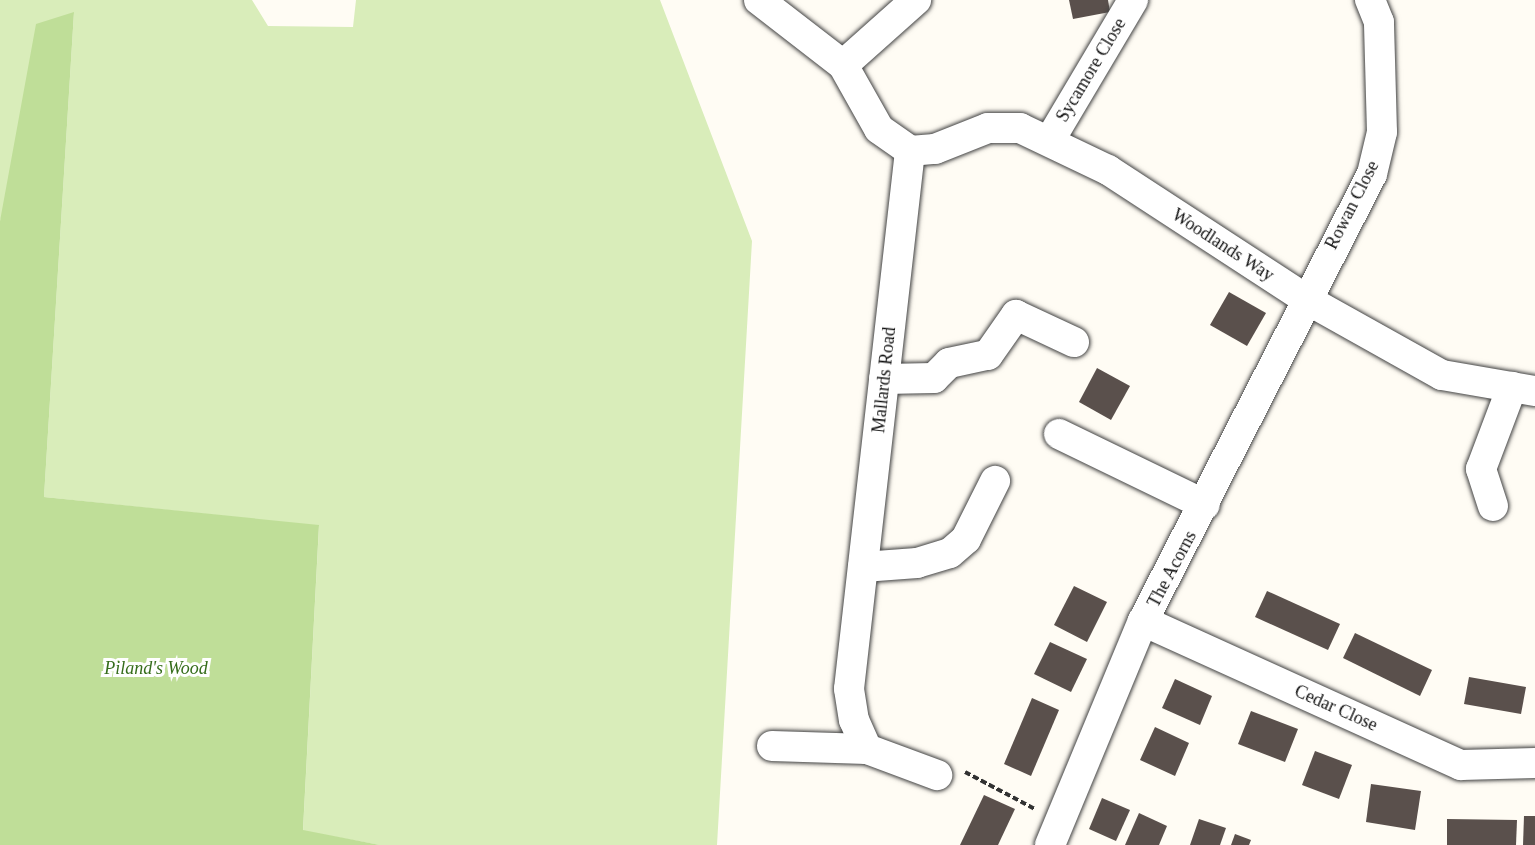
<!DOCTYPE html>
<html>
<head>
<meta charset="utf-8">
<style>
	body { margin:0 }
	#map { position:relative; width:1535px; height:845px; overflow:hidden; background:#fffcf4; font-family:Georgia,serif }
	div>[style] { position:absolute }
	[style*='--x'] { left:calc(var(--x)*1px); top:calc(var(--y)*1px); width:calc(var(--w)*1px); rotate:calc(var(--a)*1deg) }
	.green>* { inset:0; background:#d9edba }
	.forest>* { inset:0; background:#bfde98 }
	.building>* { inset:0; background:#5a504c }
	.path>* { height:4px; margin-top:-2px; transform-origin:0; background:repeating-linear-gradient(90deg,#323232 0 6px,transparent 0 9px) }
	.roads { filter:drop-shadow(0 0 2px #434343) drop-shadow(0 0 2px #434343) }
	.minor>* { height:30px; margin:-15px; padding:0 15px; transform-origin:15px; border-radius:15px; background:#fff }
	span { translate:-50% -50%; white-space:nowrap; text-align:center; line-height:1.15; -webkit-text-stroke:6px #fff; paint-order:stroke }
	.street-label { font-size:18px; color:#101010 }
	.park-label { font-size:18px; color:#356d1b; font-style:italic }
</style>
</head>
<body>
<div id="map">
	<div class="green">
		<i style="clip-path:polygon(0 0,252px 0,268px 26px,353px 27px,356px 0,660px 0,752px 241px,717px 845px,380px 845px,303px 831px,319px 526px,44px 497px,74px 12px,0 221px)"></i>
	</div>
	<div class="forest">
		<i style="clip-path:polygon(74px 12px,44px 497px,319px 525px,303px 830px,380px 845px,0 845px,0 221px,36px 24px)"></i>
	</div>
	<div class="building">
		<i style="clip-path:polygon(1069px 0,1108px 0,1110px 12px,1073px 19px)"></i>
		<i style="clip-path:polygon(1229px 292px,1266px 313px,1247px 346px,1210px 325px)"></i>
		<i style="clip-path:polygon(1097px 368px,1130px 386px,1111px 420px,1079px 402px)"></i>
		<i style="clip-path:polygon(1074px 586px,1107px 602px,1087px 642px,1054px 625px)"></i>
		<i style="clip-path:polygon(1267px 591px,1340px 624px,1328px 650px,1255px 617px)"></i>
		<i style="clip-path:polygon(1355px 633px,1432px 670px,1420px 696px,1343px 658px)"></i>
		<i style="clip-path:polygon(1050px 642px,1087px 659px,1071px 692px,1034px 674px)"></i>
		<i style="clip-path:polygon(1469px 677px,1526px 687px,1521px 714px,1464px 704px)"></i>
		<i style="clip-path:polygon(1175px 679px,1212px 696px,1200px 725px,1162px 708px)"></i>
		<i style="clip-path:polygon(1032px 698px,1059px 710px,1031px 776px,1004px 764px)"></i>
		<i style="clip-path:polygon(1251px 711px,1298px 729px,1285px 762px,1238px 744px)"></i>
		<i style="clip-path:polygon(1155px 727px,1189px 743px,1175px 776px,1140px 760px)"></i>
		<i style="clip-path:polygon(1315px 751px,1352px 765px,1339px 799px,1302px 785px)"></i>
		<i style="clip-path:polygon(1371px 784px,1421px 791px,1415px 830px,1366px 822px)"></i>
		<i style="clip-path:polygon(984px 795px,1015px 809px,998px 845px,960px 845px)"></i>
		<i style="clip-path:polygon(1102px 798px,1130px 810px,1116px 841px,1089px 829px)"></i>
		<i style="clip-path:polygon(1139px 813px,1167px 826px,1159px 845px,1125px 845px)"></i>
		<i style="clip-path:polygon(1524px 816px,1535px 816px,1535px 845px,1523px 845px)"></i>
		<i style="clip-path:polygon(1199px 819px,1226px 828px,1220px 845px,1190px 845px)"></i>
		<i style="clip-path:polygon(1447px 819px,1517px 820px,1516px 845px,1447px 845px)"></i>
		<i style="clip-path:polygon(1235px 834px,1251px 840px,1249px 845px,1231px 845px)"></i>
	</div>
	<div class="path">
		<i style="--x:965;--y:772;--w:79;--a:27.9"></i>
	</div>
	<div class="roads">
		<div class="minor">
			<i style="--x:759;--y:0;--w:106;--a:37.7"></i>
			<i style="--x:843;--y:65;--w:73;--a:60.6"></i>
			<i style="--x:879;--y:129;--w:38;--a:35"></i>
			<i style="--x:910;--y:151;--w:541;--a:96.47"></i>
			<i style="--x:849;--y:689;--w:31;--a:81"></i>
			<i style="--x:854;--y:720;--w:32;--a:66"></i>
			<i style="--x:867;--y:749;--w:75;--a:20.4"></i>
			<i style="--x:843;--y:65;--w:98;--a:-41.7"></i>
			<i style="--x:1050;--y:140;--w:163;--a:-59.3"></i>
			<i style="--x:910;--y:151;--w:25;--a:-5"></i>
			<i style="--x:935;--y:149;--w:57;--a:-21.6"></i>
			<i style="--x:988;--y:128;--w:32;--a:0"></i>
			<i style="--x:1020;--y:128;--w:98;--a:25.5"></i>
			<i style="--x:1108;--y:170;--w:234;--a:33.1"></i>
			<i style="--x:1304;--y:298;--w:158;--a:29.2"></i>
			<i style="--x:1442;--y:375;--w:94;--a:9.8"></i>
			<i style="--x:884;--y:379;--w:50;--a:-1.1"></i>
			<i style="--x:934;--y:378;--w:21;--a:-45"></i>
			<i style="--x:949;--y:363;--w:40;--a:-12"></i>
			<i style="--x:988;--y:355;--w:49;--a:-55"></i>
			<i style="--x:1016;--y:315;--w:64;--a:25"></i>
			<i style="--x:1059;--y:434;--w:162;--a:25.9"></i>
			<i style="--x:1493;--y:506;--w:39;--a:-108"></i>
			<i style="--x:1481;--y:469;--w:88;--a:-69.3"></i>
			<i style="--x:863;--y:567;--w:54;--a:-4.2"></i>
			<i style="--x:917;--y:563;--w:34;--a:-17"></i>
			<i style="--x:950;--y:553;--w:21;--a:-41"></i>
			<i style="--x:966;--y:539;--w:65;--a:-63.4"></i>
			<i style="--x:1143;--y:621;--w:349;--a:24.4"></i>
			<i style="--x:1461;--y:765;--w:74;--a:-1.5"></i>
			<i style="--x:772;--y:746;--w:95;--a:1.8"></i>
			<i style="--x:1050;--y:845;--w:243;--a:-67.5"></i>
			<i style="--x:1143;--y:621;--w:502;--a:-62.87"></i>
			<i style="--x:1372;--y:174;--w:43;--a:-76.6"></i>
			<i style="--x:1382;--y:132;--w:110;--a:-91.6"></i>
			<i style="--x:1379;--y:22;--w:24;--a:-112"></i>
		</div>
	</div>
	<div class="street-label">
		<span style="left:1091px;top:70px;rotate:-59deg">Sycamore Close</span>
		<span style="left:1352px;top:205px;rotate:-63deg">Rowan Close</span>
		<span style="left:1223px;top:245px;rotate:33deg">Woodlands Way</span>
		<span style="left:884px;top:380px;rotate:-84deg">Mallards Road</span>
		<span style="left:1172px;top:569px;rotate:-62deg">The Acorns</span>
		<span style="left:1336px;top:708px;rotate:24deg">Cedar Close</span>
	</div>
	<div class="park-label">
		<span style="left:156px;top:668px">Piland's Wood</span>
	</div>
</div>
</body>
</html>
